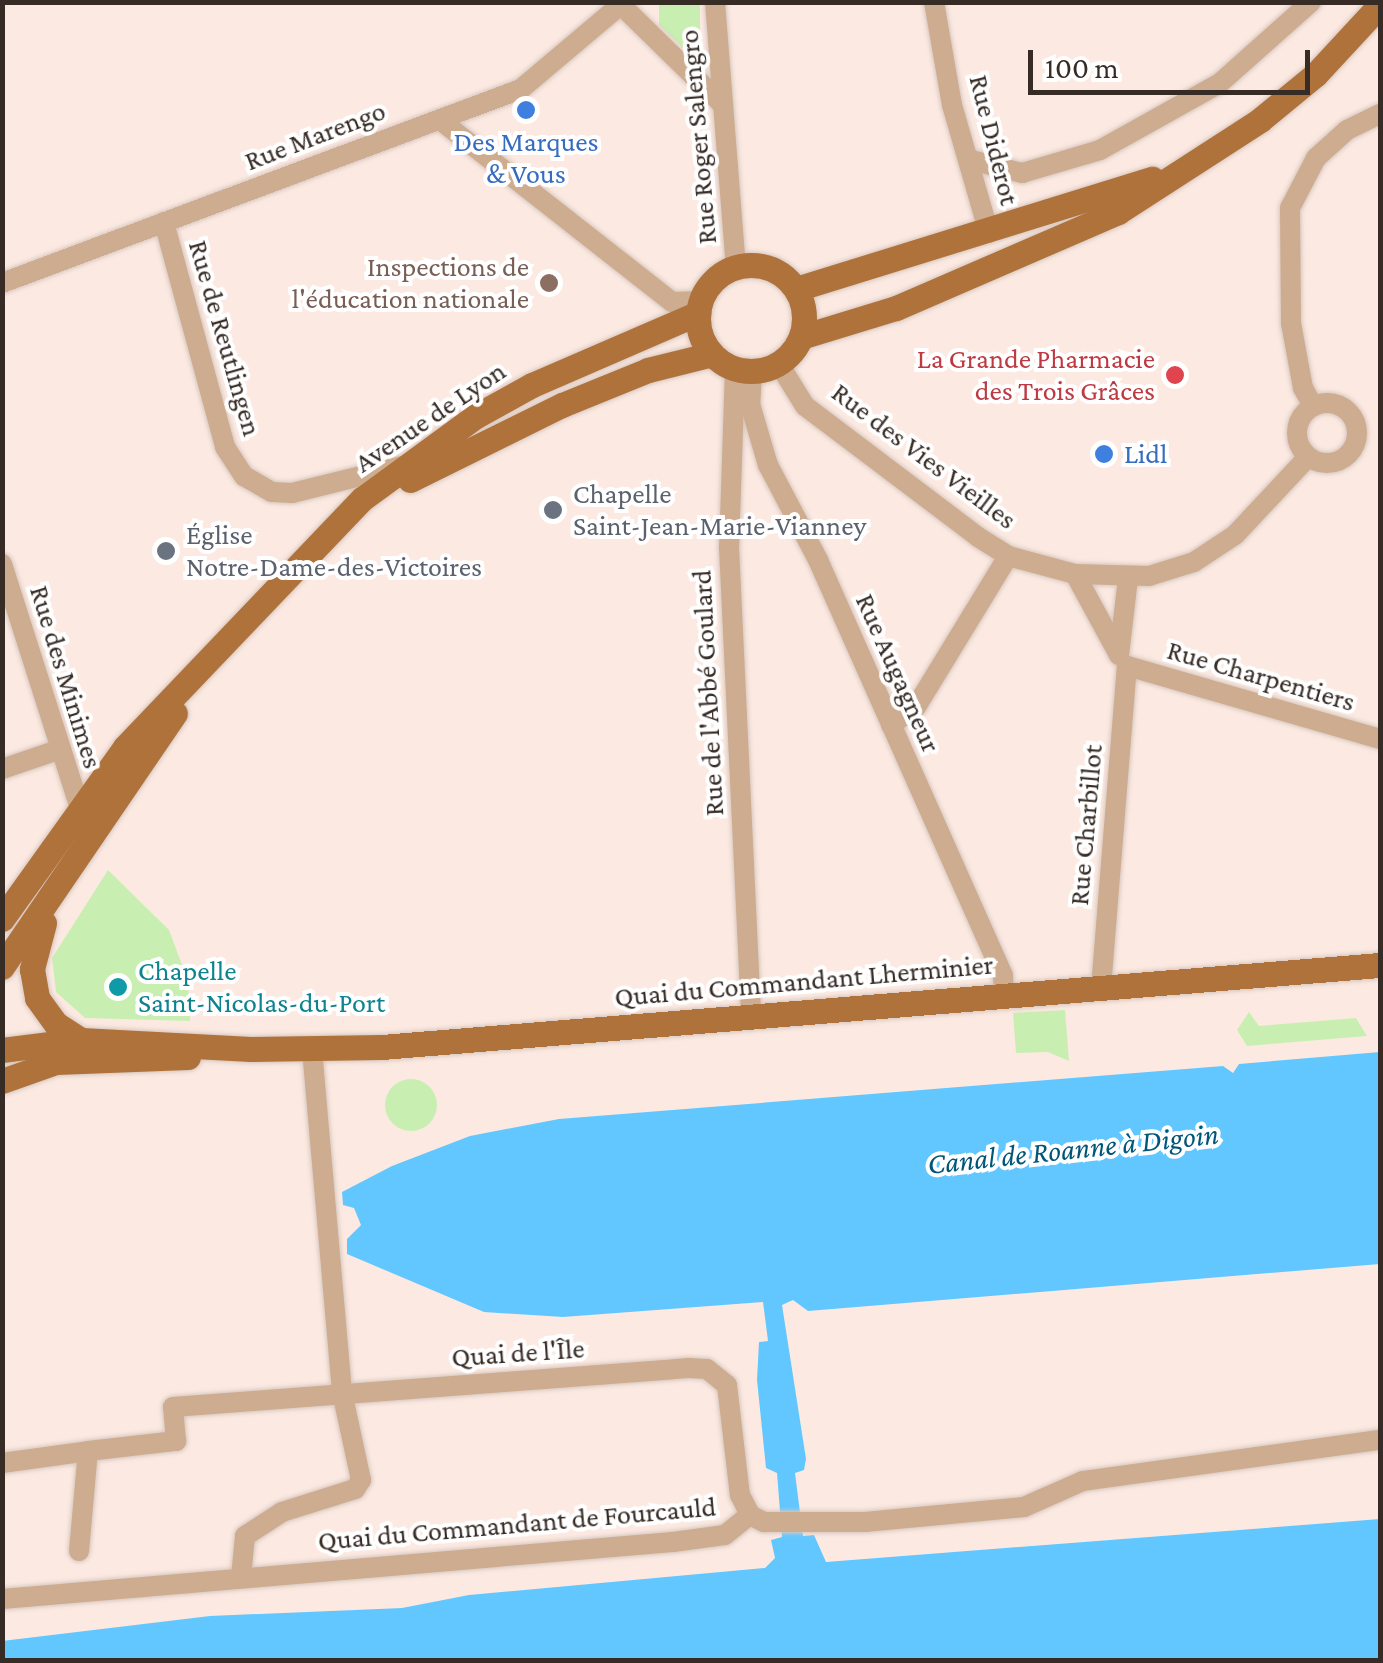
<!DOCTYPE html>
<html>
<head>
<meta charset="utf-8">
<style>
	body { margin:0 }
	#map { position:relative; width:1383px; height:1663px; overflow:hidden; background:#fceae2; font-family:"Crimson Pro",serif }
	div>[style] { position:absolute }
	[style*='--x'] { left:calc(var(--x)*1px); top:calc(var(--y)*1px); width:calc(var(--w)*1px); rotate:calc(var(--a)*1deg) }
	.green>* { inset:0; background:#c8efb1 }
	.round { border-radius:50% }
	.water>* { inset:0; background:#62c7ff }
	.roads { filter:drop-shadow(0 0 2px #d8c8c0) drop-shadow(0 0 2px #d8c8c0) }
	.minor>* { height:20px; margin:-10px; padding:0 10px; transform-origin:10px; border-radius:10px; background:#ceac90 }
	.minor>.ring { margin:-10px; padding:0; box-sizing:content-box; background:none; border:20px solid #ceac90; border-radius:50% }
	.major>* { height:25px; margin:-12.5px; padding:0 12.5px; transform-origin:12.5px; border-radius:12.5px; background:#af723b }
	.major>.ring { margin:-12.5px; padding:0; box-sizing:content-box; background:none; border:25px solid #af723b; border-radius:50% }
	.dots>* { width:28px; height:28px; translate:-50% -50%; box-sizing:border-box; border:5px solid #fff; border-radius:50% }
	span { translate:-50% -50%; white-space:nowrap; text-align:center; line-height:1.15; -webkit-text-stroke:8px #fff; paint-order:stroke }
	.street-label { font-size:28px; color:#362b25 }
	.shop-label { font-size:28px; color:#366cbe }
	.left { translate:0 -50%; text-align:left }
	.education-label { font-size:28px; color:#785e54 }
	.right { translate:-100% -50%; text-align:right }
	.health-label { font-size:28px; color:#be3a42 }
	.worship-label { font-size:28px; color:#5b616d }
	.culture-label { font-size:28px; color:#0d838f }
	.water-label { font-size:30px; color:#005579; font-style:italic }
	.frame { position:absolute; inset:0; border:5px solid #362b25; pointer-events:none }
	.scale { position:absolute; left:1028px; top:50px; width:282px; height:45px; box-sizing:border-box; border:5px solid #362b25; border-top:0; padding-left:12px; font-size:30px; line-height:35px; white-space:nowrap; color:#362b25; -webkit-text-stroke:8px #fff; paint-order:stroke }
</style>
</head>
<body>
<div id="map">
	<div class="green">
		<i style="clip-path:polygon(659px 3px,700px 3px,700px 64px,659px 25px)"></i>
		<i style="clip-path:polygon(108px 870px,169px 930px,188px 981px,190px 1021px,85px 1018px,56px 992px,52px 958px)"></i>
		<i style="clip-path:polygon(1065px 1010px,1069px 1061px,1048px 1052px,1016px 1053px,1013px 1013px)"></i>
		<i style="clip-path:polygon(1249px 1012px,1259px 1026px,1356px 1018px,1367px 1036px,1247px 1046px,1237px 1030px)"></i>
		<i class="round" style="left:385px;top:1079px;width:52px;height:52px"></i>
	</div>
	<div class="water">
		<i style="clip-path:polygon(1380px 1052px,1380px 1264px,808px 1311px,793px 1300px,782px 1305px,806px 1459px,804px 1470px,795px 1473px,803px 1536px,814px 1535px,826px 1562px,1380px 1519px,1380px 1660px,3px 1660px,2px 1641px,210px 1616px,402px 1608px,469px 1595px,765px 1568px,775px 1558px,771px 1540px,782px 1537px,777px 1473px,766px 1468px,757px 1380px,759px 1342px,768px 1341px,763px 1302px,563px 1317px,484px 1312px,347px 1254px,347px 1239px,361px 1225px,354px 1208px,343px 1205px,342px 1192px,392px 1166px,470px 1136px,559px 1119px,1223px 1066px,1233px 1073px,1239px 1064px)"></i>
	</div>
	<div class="roads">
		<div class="minor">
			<i style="--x:618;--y:2;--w:147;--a:44.4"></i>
			<i style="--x:715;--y:2;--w:265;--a:85.5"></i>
			<i style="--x:934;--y:2;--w:105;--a:80.1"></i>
			<i style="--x:952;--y:105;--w:133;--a:73.9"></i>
			<i style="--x:440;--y:120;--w:295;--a:38.1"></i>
			<i style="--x:672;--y:302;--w:28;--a:-2"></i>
			<i style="--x:971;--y:160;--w:53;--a:14.3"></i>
			<i style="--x:1022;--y:173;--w:81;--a:-16.4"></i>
			<i style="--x:1100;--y:150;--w:137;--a:-29.2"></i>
			<i style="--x:1220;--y:83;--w:122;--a:-41.7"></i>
			<i style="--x:164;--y:222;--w:233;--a:74.8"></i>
			<i style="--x:225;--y:447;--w:35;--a:57"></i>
			<i style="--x:244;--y:476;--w:32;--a:30"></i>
			<i style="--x:272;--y:492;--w:20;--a:3"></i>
			<i style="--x:292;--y:493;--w:112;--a:-13.9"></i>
			<i style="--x:2;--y:283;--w:554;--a:-20.5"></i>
			<i style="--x:521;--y:89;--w:135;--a:-40.2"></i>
			<i style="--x:779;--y:364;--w:49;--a:58.2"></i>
			<i style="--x:805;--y:406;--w:217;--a:37.1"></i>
			<i style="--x:978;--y:537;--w:36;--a:32"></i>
			<i style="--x:1008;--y:556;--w:69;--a:15"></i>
			<i style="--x:1075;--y:574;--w:74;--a:1.5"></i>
			<i style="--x:1149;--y:576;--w:47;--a:-17.3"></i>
			<i style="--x:1194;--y:562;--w:49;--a:-33.4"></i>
			<i style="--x:1235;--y:535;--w:107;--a:-46.9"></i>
			<i style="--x:735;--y:369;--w:178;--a:91.9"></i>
			<i style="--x:729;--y:547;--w:469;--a:87.3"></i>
			<i style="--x:752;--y:371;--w:33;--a:93"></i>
			<i style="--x:750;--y:404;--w:64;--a:73.6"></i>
			<i style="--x:768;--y:465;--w:107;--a:62.2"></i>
			<i style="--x:818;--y:560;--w:455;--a:66"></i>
			<i style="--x:1003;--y:976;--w:19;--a:87"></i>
			<i class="ring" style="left:1297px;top:403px;width:40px;height:40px"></i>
			<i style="--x:1313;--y:406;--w:21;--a:-119"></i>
			<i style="--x:1303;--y:388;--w:66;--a:-100.5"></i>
			<i style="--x:1291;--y:323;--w:115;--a:-90.5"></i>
			<i style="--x:1290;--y:208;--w:56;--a:-62.5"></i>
			<i style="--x:1316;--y:158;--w:42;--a:-42.1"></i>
			<i style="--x:1347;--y:130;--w:37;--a:-26"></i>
			<i style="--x:2;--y:564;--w:253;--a:72.3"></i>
			<i style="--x:1075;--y:574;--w:92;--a:61.5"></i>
			<i style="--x:1119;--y:655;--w:78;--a:-83.3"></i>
			<i style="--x:1127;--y:666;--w:263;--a:16.1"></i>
			<i style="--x:891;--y:725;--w:31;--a:-36"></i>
			<i style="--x:916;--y:707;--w:177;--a:-58.6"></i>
			<i style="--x:2;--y:769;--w:59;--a:-18.7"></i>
			<i style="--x:1101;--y:988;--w:323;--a:-85.4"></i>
			<i style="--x:2;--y:1463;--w:87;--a:-7.9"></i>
			<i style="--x:750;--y:1515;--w:16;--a:27"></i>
			<i style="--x:764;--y:1522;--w:101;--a:0"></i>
			<i style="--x:865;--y:1522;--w:160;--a:-5.4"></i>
			<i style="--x:1024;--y:1507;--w:64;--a:-23.8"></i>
			<i style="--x:1083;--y:1481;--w:300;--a:-7.9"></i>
			<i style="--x:79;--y:1551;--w:100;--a:-84.9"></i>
			<i style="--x:88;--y:1451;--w:89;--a:-6.5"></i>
			<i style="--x:176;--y:1441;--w:34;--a:-95"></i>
			<i style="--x:173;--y:1407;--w:517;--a:-4.32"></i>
			<i style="--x:689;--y:1368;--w:18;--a:3"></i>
			<i style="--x:707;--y:1369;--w:26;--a:39"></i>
			<i style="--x:727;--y:1385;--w:111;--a:83.3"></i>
			<i style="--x:740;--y:1495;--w:22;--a:63"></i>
			<i style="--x:241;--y:1577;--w:41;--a:-84.4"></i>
			<i style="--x:245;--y:1536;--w:44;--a:-33"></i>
			<i style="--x:282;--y:1512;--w:77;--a:-17.5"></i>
			<i style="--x:355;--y:1489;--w:11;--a:-56"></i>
			<i style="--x:361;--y:1480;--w:90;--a:-102.2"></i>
			<i style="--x:342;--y:1392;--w:344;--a:-95"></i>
			<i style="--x:2;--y:1599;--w:673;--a:-4.86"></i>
			<i style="--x:673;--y:1542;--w:52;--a:-7.7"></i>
			<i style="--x:725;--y:1535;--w:32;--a:-39"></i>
		</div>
		<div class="major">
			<i class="ring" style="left:698px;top:265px;width:81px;height:81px"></i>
			<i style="--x:796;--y:289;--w:373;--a:-17.2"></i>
			<i style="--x:801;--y:337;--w:99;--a:-17"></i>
			<i style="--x:896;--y:308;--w:242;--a:-23.4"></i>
			<i style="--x:1118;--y:212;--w:169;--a:-32.9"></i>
			<i style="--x:1260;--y:120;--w:72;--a:-39.4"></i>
			<i style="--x:1316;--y:74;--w:94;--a:-47.2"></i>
			<i style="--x:410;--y:480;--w:169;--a:-26.3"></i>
			<i style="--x:562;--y:405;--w:93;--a:-22.1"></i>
			<i style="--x:648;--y:370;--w:66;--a:-14"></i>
			<i style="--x:2;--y:919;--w:211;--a:-54.4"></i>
			<i style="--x:125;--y:747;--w:343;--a:-46.3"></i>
			<i style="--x:362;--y:499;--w:141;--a:-36.1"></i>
			<i style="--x:476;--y:416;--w:64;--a:-29"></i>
			<i style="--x:532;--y:385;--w:181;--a:-23.4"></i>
			<i style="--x:44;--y:923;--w:48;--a:104.6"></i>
			<i style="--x:32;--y:969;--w:29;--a:80"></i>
			<i style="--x:37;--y:998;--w:32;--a:54"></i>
			<i style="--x:56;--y:1024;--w:30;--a:33"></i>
			<i style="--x:2;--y:967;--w:307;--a:-55.7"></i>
			<i style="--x:2;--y:1050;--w:80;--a:-7.2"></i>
			<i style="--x:81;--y:1040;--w:170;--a:3"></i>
			<i style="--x:251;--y:1049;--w:131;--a:-0.9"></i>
			<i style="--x:382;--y:1047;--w:1001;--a:-4.7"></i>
			<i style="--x:2;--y:1081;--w:57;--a:-19.4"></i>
			<i style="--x:56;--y:1062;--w:132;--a:-2.2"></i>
		</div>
	</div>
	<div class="dots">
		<i style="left:526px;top:110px;background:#3f7fe0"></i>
		<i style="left:549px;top:283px;background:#8d6e63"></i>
		<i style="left:1175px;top:375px;background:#e0444e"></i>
		<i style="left:1104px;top:454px;background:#3f7fe0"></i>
		<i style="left:553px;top:510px;background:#6b7280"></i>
		<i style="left:166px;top:551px;background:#6b7280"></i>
		<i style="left:118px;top:987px;background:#0f9aa8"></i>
	</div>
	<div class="street-label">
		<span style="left:315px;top:136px;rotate:-21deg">Rue Marengo</span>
		<span style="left:698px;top:137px;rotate:-95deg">Rue Roger Salengro</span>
		<span style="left:994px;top:140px;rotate:76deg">Rue Diderot</span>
		<span style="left:225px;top:338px;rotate:74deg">Rue de Reutlingen</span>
		<span style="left:430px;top:417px;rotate:-34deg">Avenue de Lyon</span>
		<span style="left:924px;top:456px;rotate:37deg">Rue des Vies Vieilles</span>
		<span style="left:898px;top:673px;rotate:66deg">Rue Augagneur</span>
		<span style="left:1261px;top:676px;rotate:16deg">Rue Charpentiers</span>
		<span style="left:66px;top:677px;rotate:73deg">Rue des Minimes</span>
		<span style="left:708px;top:693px;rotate:-93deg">Rue de l'Abbé Goulard</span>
		<span style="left:1086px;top:825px;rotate:-85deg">Rue Charbillot</span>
		<span style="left:804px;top:981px;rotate:-5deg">Quai du Commandant Lherminier</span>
		<span style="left:518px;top:1353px;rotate:-4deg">Quai de l'Île</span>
		<span style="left:517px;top:1524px;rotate:-5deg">Quai du Commandant de Fourcauld</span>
	</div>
	<div class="shop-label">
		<span style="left:526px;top:158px">Des Marques<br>&amp; Vous</span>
		<span class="left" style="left:1124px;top:454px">Lidl</span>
	</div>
	<div class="education-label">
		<span class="right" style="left:529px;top:283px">Inspections de<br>l'éducation nationale</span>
	</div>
	<div class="health-label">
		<span class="right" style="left:1155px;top:375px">La Grande Pharmacie<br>des Trois Grâces</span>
	</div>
	<div class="worship-label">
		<span class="left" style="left:573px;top:510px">Chapelle<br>Saint-Jean-Marie-Vianney</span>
		<span class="left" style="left:186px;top:551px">Église<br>Notre-Dame-des-Victoires</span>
	</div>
	<div class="culture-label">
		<span class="left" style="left:138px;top:987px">Chapelle<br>Saint-Nicolas-du-Port</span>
	</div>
	<div class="water-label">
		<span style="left:1073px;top:1149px;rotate:-6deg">Canal de Roanne à Digoin</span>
	</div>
	<div class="frame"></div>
	<div class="scale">100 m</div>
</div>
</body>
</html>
